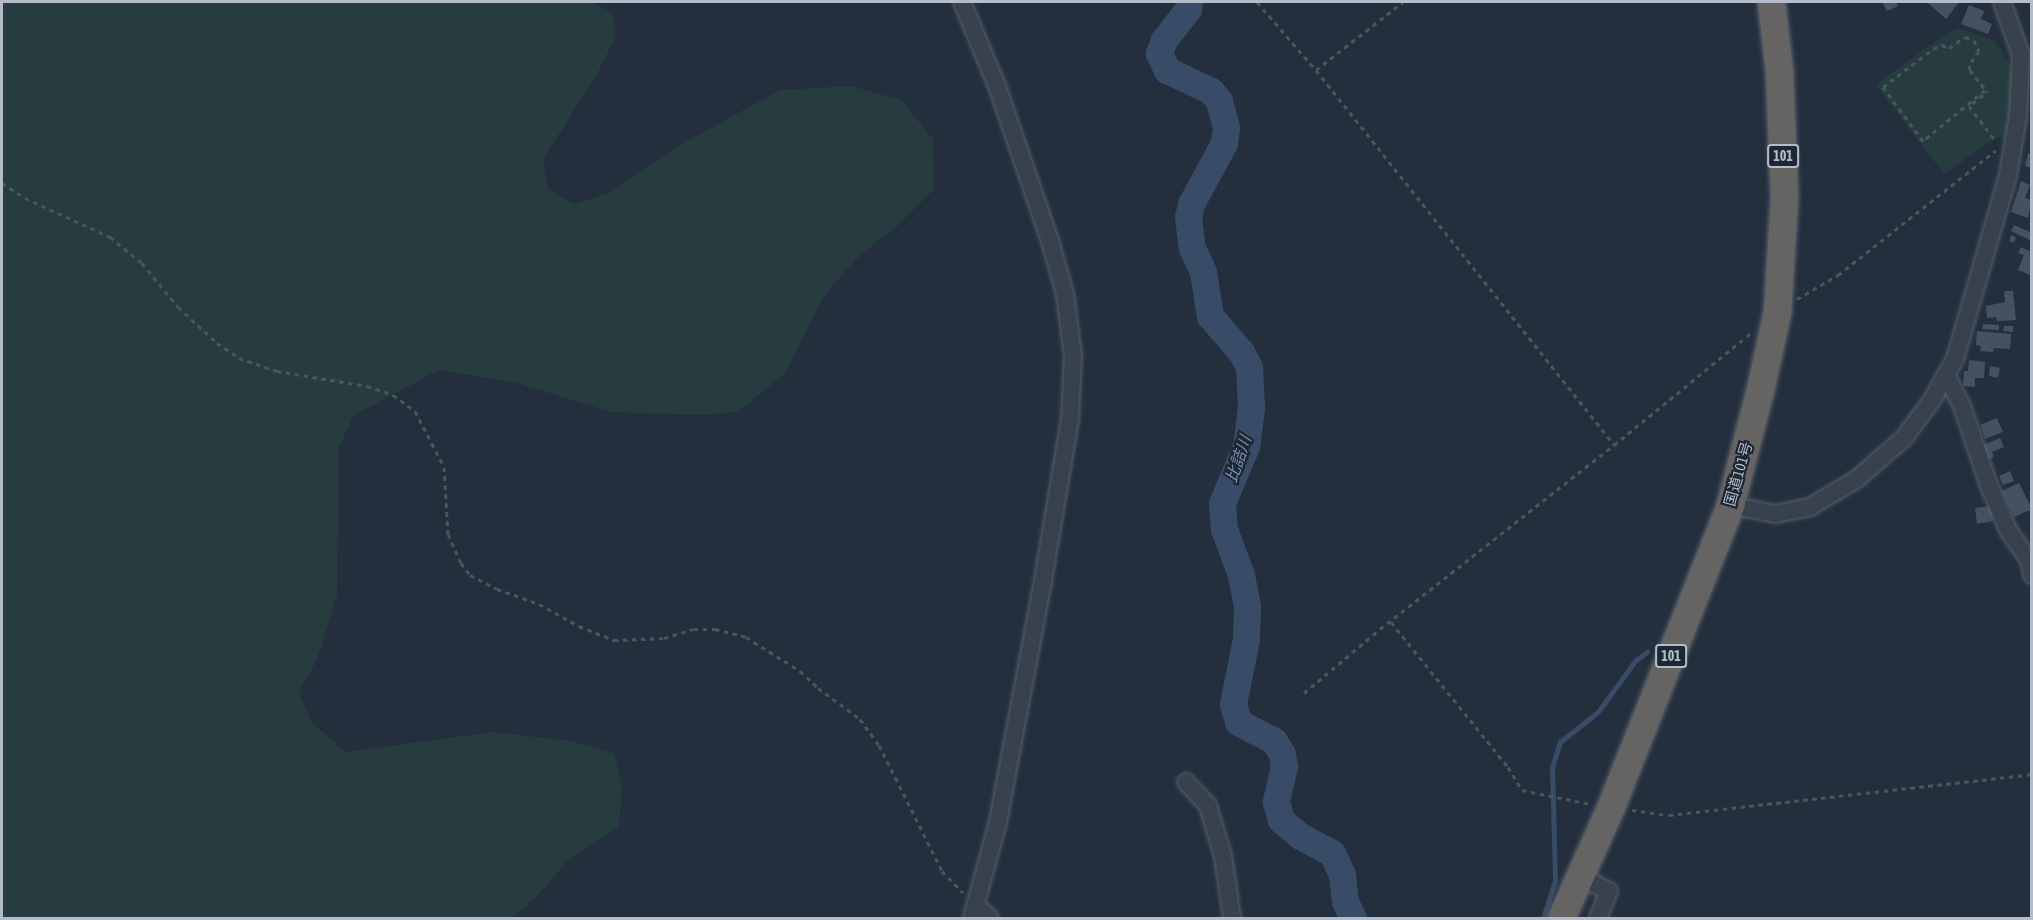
<!DOCTYPE html>
<html>
<head>
<meta charset="utf-8">
<style>
	body { margin:0 }
	#map { position:relative; width:2033px; height:920px; overflow:hidden; background:#242f3e; font-family:"Asap Condensed","Noto Sans JP",sans-serif }
	div>[style] { position:absolute }
	[style*='--x'] { left:calc(var(--x)*1px); top:calc(var(--y)*1px); width:calc(var(--w)*1px); rotate:calc(var(--a)*1deg) }
	.green>* { inset:0; background:#263c3f }
	.stream>* { height:4.5px; margin:-2.25px; padding:0 2.25px; transform-origin:2.25px; border-radius:2.25px; background:#394c67 }
	.river>* { height:27px; margin:-13.5px; padding:0 13.5px; transform-origin:13.5px; border-radius:13.5px; background:#394c67 }
	.building>* { inset:0; background:#455162 }
	.path>* { height:3px; margin-top:-1.5px; transform-origin:0; background:repeating-linear-gradient(90deg,#44595c 0 4.5px,transparent 0 9px) }
	.roads { filter:drop-shadow(0 0 2px #565f6c) drop-shadow(0 0 2px #565f6c) }
	.minor>* { height:16px; margin:-8px; padding:0 8px; transform-origin:8px; border-radius:8px; background:#38414e }
	.trunk>* { height:27px; margin:-13.5px; padding:0 13.5px; transform-origin:13.5px; border-radius:13.5px; background:#656462 }
	span { translate:-50% -50%; white-space:nowrap; text-align:center; line-height:1.15; -webkit-text-stroke:4.5px #1d2633; paint-order:stroke }
	.shield-label span { padding:2px 4px; background:#1d2633; border:2px solid; border-radius:4px; -webkit-text-stroke-width:0 }
	.shield-label { font-size:14px; color:#b4bcc9; font-weight:700 }
	.street-label { font-size:15px; color:#b4bcc9 }
	.water-label { font-size:16px; color:#7c92b1; font-style:italic }
	.frame { position:absolute; inset:0; border:3px solid #b4bcc9; pointer-events:none }
</style>
</head>
<body>
<div id="map">
	<div class="green">
		<i style="clip-path:polygon(2px 2px,593px 2px,613px 13px,616px 36px,595px 78px,543px 159px,548px 189px,574px 204px,608px 193px,673px 149px,780px 90px,851px 86px,901px 100px,933px 139px,934px 189px,896px 227px,860px 255px,823px 297px,784px 375px,737px 412px,699px 415px,611px 412px,517px 383px,439px 370px,354px 415px,339px 447px,337px 595px,318px 657px,299px 693px,311px 721px,345px 752px,493px 732px,571px 741px,614px 753px,622px 786px,619px 827px,568px 860px,540px 893px,512px 918px,2px 918px)"></i>
		<i style="clip-path:polygon(1957px 28px,1995px 41px,2018px 75px,2015px 136px,1996px 138px,1944px 174px,1876px 85px,1925px 48px)"></i>
	</div>
	<div class="stream">
		<i style="--x:1543;--y:918;--w:40;--a:-72"></i>
		<i style="--x:1555;--y:880;--w:112;--a:-91.5"></i>
		<i style="--x:1552;--y:768;--w:27;--a:-73"></i>
		<i style="--x:1560;--y:742;--w:48;--a:-38.3"></i>
		<i style="--x:1598;--y:712;--w:63;--a:-54"></i>
		<i style="--x:1635;--y:661;--w:15;--a:-37"></i>
	</div>
	<div class="river">
		<i style="--x:1189;--y:2;--w:7;--a:98"></i>
		<i style="--x:1188;--y:9;--w:39;--a:128"></i>
		<i style="--x:1164;--y:40;--w:14;--a:111"></i>
		<i style="--x:1159;--y:53;--w:19;--a:65"></i>
		<i style="--x:1167;--y:70;--w:49;--a:25.5"></i>
		<i style="--x:1211;--y:91;--w:13;--a:51"></i>
		<i style="--x:1219;--y:101;--w:28;--a:75"></i>
		<i style="--x:1226;--y:128;--w:15;--a:98"></i>
		<i style="--x:1224;--y:143;--w:69;--a:118.4"></i>
		<i style="--x:1191;--y:204;--w:13;--a:103"></i>
		<i style="--x:1188;--y:217;--w:31;--a:83"></i>
		<i style="--x:1192;--y:248;--w:26;--a:65"></i>
		<i style="--x:1203;--y:272;--w:45;--a:81"></i>
		<i style="--x:1210;--y:316;--w:48;--a:49.3"></i>
		<i style="--x:1241;--y:352;--w:17;--a:62"></i>
		<i style="--x:1249;--y:367;--w:40;--a:87.1"></i>
		<i style="--x:1251;--y:407;--w:39;--a:97"></i>
		<i style="--x:1246;--y:446;--w:62;--a:112.8"></i>
		<i style="--x:1222;--y:503;--w:26;--a:86"></i>
		<i style="--x:1224;--y:529;--w:49;--a:69.7"></i>
		<i style="--x:1241;--y:575;--w:33;--a:79"></i>
		<i style="--x:1247;--y:607;--w:32;--a:92"></i>
		<i style="--x:1246;--y:639;--w:66;--a:101.3"></i>
		<i style="--x:1233;--y:704;--w:19;--a:74"></i>
		<i style="--x:1238;--y:722;--w:41;--a:27.8"></i>
		<i style="--x:1274;--y:741;--w:15;--a:58"></i>
		<i style="--x:1282;--y:754;--w:12;--a:81"></i>
		<i style="--x:1284;--y:766;--w:37;--a:103"></i>
		<i style="--x:1276;--y:802;--w:19;--a:74"></i>
		<i style="--x:1281;--y:820;--w:25;--a:40"></i>
		<i style="--x:1300;--y:836;--w:36;--a:28"></i>
		<i style="--x:1332;--y:853;--w:23;--a:65"></i>
		<i style="--x:1342;--y:874;--w:27;--a:84"></i>
		<i style="--x:1345;--y:901;--w:19;--a:65"></i>
	</div>
	<div class="building">
		<i style="clip-path:polygon(1882px 2px,1896px 2px,1898px 6px,1887px 11px)"></i>
		<i style="clip-path:polygon(1927px 2px,1959px 2px,1946px 19px)"></i>
		<i style="clip-path:polygon(1969px 5px,1984px 11px,1981px 19px,1992px 24px,1988px 34px,1961px 24px)"></i>
		<i style="clip-path:polygon(2028px 153px,2032px 154px,2032px 168px,2025px 166px)"></i>
		<i style="clip-path:polygon(2021px 181px,2030px 185px,2025px 198px,2032px 200px,2028px 218px,2011px 212px)"></i>
		<i style="clip-path:polygon(2014px 225px,2032px 233px,2030px 240px,2011px 231px)"></i>
		<i style="clip-path:polygon(2011px 235px,2016px 237px,2014px 243px,2009px 241px)"></i>
		<i style="clip-path:polygon(2021px 247px,2032px 252px,2032px 276px,2018px 270px,2024px 255px,2018px 253px)"></i>
		<i style="clip-path:polygon(2004px 291px,2013px 291px,2016px 320px,1997px 321px,1996px 317px,1987px 318px,1986px 306px,2005px 302px)"></i>
		<i style="clip-path:polygon(1983px 324px,1999px 325px,1999px 330px,1982px 329px)"></i>
		<i style="clip-path:polygon(2004px 326px,2013px 326px,2013px 332px,2003px 331px)"></i>
		<i style="clip-path:polygon(1977px 331px,2011px 334px,2010px 349px,1994px 348px,1993px 352px,1980px 351px,1981px 346px,1976px 345px)"></i>
		<i style="clip-path:polygon(1969px 360px,1985px 362px,1984px 378px,1975px 378px,1975px 387px,1963px 386px,1964px 371px,1968px 371px)"></i>
		<i style="clip-path:polygon(1990px 366px,2000px 368px,1998px 378px,1989px 376px)"></i>
		<i style="clip-path:polygon(1997px 418px,2003px 432px,1985px 439px,1980px 425px)"></i>
		<i style="clip-path:polygon(2000px 438px,2004px 447px,1992px 452px,1994px 457px,1989px 459px,1983px 445px)"></i>
		<i style="clip-path:polygon(2010px 471px,2014px 481px,2003px 485px,1999px 476px)"></i>
		<i style="clip-path:polygon(2019px 483px,2032px 509px,2014px 517px,2002px 491px)"></i>
		<i style="clip-path:polygon(1991px 506px,1993px 521px,1977px 524px,1975px 508px)"></i>
	</div>
	<div class="path">
		<i style="--x:1257;--y:2;--w:90;--a:49.1"></i>
		<i style="--x:1316;--y:70;--w:479;--a:51.5"></i>
		<i style="--x:1316;--y:70;--w:110;--a:-38"></i>
		<i style="--x:1985;--y:90;--w:80;--a:140.6"></i>
		<i style="--x:1923;--y:141;--w:67;--a:-126.5"></i>
		<i style="--x:1883;--y:87;--w:63;--a:-37.2"></i>
		<i style="--x:1933;--y:49;--w:10;--a:-24"></i>
		<i style="--x:1942;--y:45;--w:8;--a:23"></i>
		<i style="--x:1949;--y:48;--w:19;--a:-35"></i>
		<i style="--x:1965;--y:37;--w:9;--a:18"></i>
		<i style="--x:1974;--y:40;--w:12;--a:66"></i>
		<i style="--x:1979;--y:51;--w:17;--a:126"></i>
		<i style="--x:1969;--y:65;--w:5;--a:79"></i>
		<i style="--x:1970;--y:70;--w:28;--a:52"></i>
		<i style="--x:1983;--y:95;--w:18;--a:142"></i>
		<i style="--x:1969;--y:106;--w:41;--a:52.9"></i>
		<i style="--x:2;--y:183;--w:27;--a:33"></i>
		<i style="--x:25;--y:198;--w:94;--a:24.6"></i>
		<i style="--x:110;--y:237;--w:41;--a:39.1"></i>
		<i style="--x:142;--y:263;--w:57;--a:50.7"></i>
		<i style="--x:178;--y:307;--w:53;--a:42.7"></i>
		<i style="--x:217;--y:343;--w:27;--a:34"></i>
		<i style="--x:239;--y:358;--w:40;--a:18.9"></i>
		<i style="--x:277;--y:371;--w:91;--a:9.5"></i>
		<i style="--x:367;--y:386;--w:28;--a:19"></i>
		<i style="--x:393;--y:395;--w:27;--a:36"></i>
		<i style="--x:415;--y:411;--w:63;--a:62.6"></i>
		<i style="--x:444;--y:467;--w:67;--a:86.6"></i>
		<i style="--x:448;--y:534;--w:32;--a:66"></i>
		<i style="--x:461;--y:563;--w:15;--a:53"></i>
		<i style="--x:470;--y:575;--w:30;--a:27"></i>
		<i style="--x:497;--y:589;--w:45;--a:19.7"></i>
		<i style="--x:539;--y:604;--w:46;--a:28.8"></i>
		<i style="--x:579;--y:626;--w:38;--a:22"></i>
		<i style="--x:614;--y:640;--w:50;--a:-2.3"></i>
		<i style="--x:664;--y:638;--w:31;--a:-17"></i>
		<i style="--x:694;--y:629;--w:21;--a:0"></i>
		<i style="--x:715;--y:629;--w:32;--a:14"></i>
		<i style="--x:746;--y:637;--w:64;--a:32.2"></i>
		<i style="--x:800;--y:671;--w:25;--a:43"></i>
		<i style="--x:818;--y:688;--w:52;--a:36.4"></i>
		<i style="--x:860;--y:719;--w:32;--a:54"></i>
		<i style="--x:879;--y:745;--w:141;--a:63.4"></i>
		<i style="--x:942;--y:871;--w:30;--a:46"></i>
		<i style="--x:1797;--y:299;--w:48;--a:-30.3"></i>
		<i style="--x:1838;--y:275;--w:201;--a:-38.3"></i>
		<i style="--x:1391;--y:622;--w:186;--a:51.1"></i>
		<i style="--x:1508;--y:767;--w:27;--a:59"></i>
		<i style="--x:1522;--y:790;--w:69;--a:11.6"></i>
		<i style="--x:1304;--y:693;--w:99;--a:-40.1"></i>
		<i style="--x:1380;--y:629;--w:298;--a:-38.2"></i>
		<i style="--x:1614;--y:445;--w:177;--a:-39.3"></i>
		<i style="--x:1632;--y:810;--w:37;--a:8"></i>
		<i style="--x:1669;--y:815;--w:365;--a:-6.4"></i>
	</div>
	<div class="roads">
		<div class="minor">
			<i style="--x:962;--y:2;--w:91;--a:67.4"></i>
			<i style="--x:997;--y:86;--w:164;--a:71.1"></i>
			<i style="--x:1050;--y:241;--w:55;--a:74.2"></i>
			<i style="--x:1065;--y:294;--w:63;--a:82.6"></i>
			<i style="--x:1073;--y:356;--w:63;--a:92.7"></i>
			<i style="--x:1070;--y:419;--w:164;--a:99.5"></i>
			<i style="--x:1043;--y:581;--w:245;--a:100.6"></i>
			<i style="--x:998;--y:822;--w:99;--a:105.2"></i>
			<i style="--x:1946;--y:375;--w:35;--a:63"></i>
			<i style="--x:1962;--y:406;--w:81;--a:71.3"></i>
			<i style="--x:1988;--y:483;--w:51;--a:66.9"></i>
			<i style="--x:2008;--y:530;--w:38;--a:55"></i>
			<i style="--x:2030;--y:561;--w:14;--a:82"></i>
			<i style="--x:1730;--y:505;--w:46;--a:11.3"></i>
			<i style="--x:1775;--y:514;--w:36;--a:-11"></i>
			<i style="--x:1810;--y:507;--w:55;--a:-30.8"></i>
			<i style="--x:1857;--y:479;--w:62;--a:-41.1"></i>
			<i style="--x:1904;--y:438;--w:47;--a:-53.6"></i>
			<i style="--x:1932;--y:400;--w:47;--a:-60.7"></i>
			<i style="--x:1955;--y:359;--w:191;--a:-73.9"></i>
			<i style="--x:2008;--y:175;--w:60;--a:-80.4"></i>
			<i style="--x:2018;--y:116;--w:61;--a:-87.2"></i>
			<i style="--x:2021;--y:55;--w:56;--a:-109.7"></i>
			<i style="--x:1186;--y:782;--w:33;--a:47"></i>
			<i style="--x:1208;--y:806;--w:52;--a:73.3"></i>
			<i style="--x:1223;--y:856;--w:63;--a:81.7"></i>
			<i style="--x:1581;--y:877;--w:31;--a:27"></i>
			<i style="--x:1609;--y:891;--w:29;--a:112"></i>
			<i style="--x:975;--y:905;--w:20;--a:41"></i>
		</div>
		<div class="trunk">
			<i style="--x:1561;--y:918;--w:123;--a:-65.9"></i>
			<i style="--x:1611;--y:806;--w:324;--a:-68.4"></i>
			<i style="--x:1730;--y:505;--w:115;--a:-75.4"></i>
			<i style="--x:1759;--y:394;--w:84;--a:-77.6"></i>
			<i style="--x:1777;--y:312;--w:116;--a:-86.5"></i>
			<i style="--x:1784;--y:196;--w:125;--a:-92.3"></i>
			<i style="--x:1779;--y:71;--w:69;--a:-96.6"></i>
		</div>
	</div>
	<div class="shield-label">
		<span style="left:1783px;top:156px">101</span>
		<span style="left:1671px;top:656px">101</span>
	</div>
	<div class="street-label">
		<span style="left:1738px;top:474px;rotate:-74deg">国道101号</span>
	</div>
	<div class="water-label">
		<span style="left:1238px;top:459px;rotate:-71deg">比詰川</span>
	</div>
	<div class="frame"></div>
</div>
</body>
</html>
